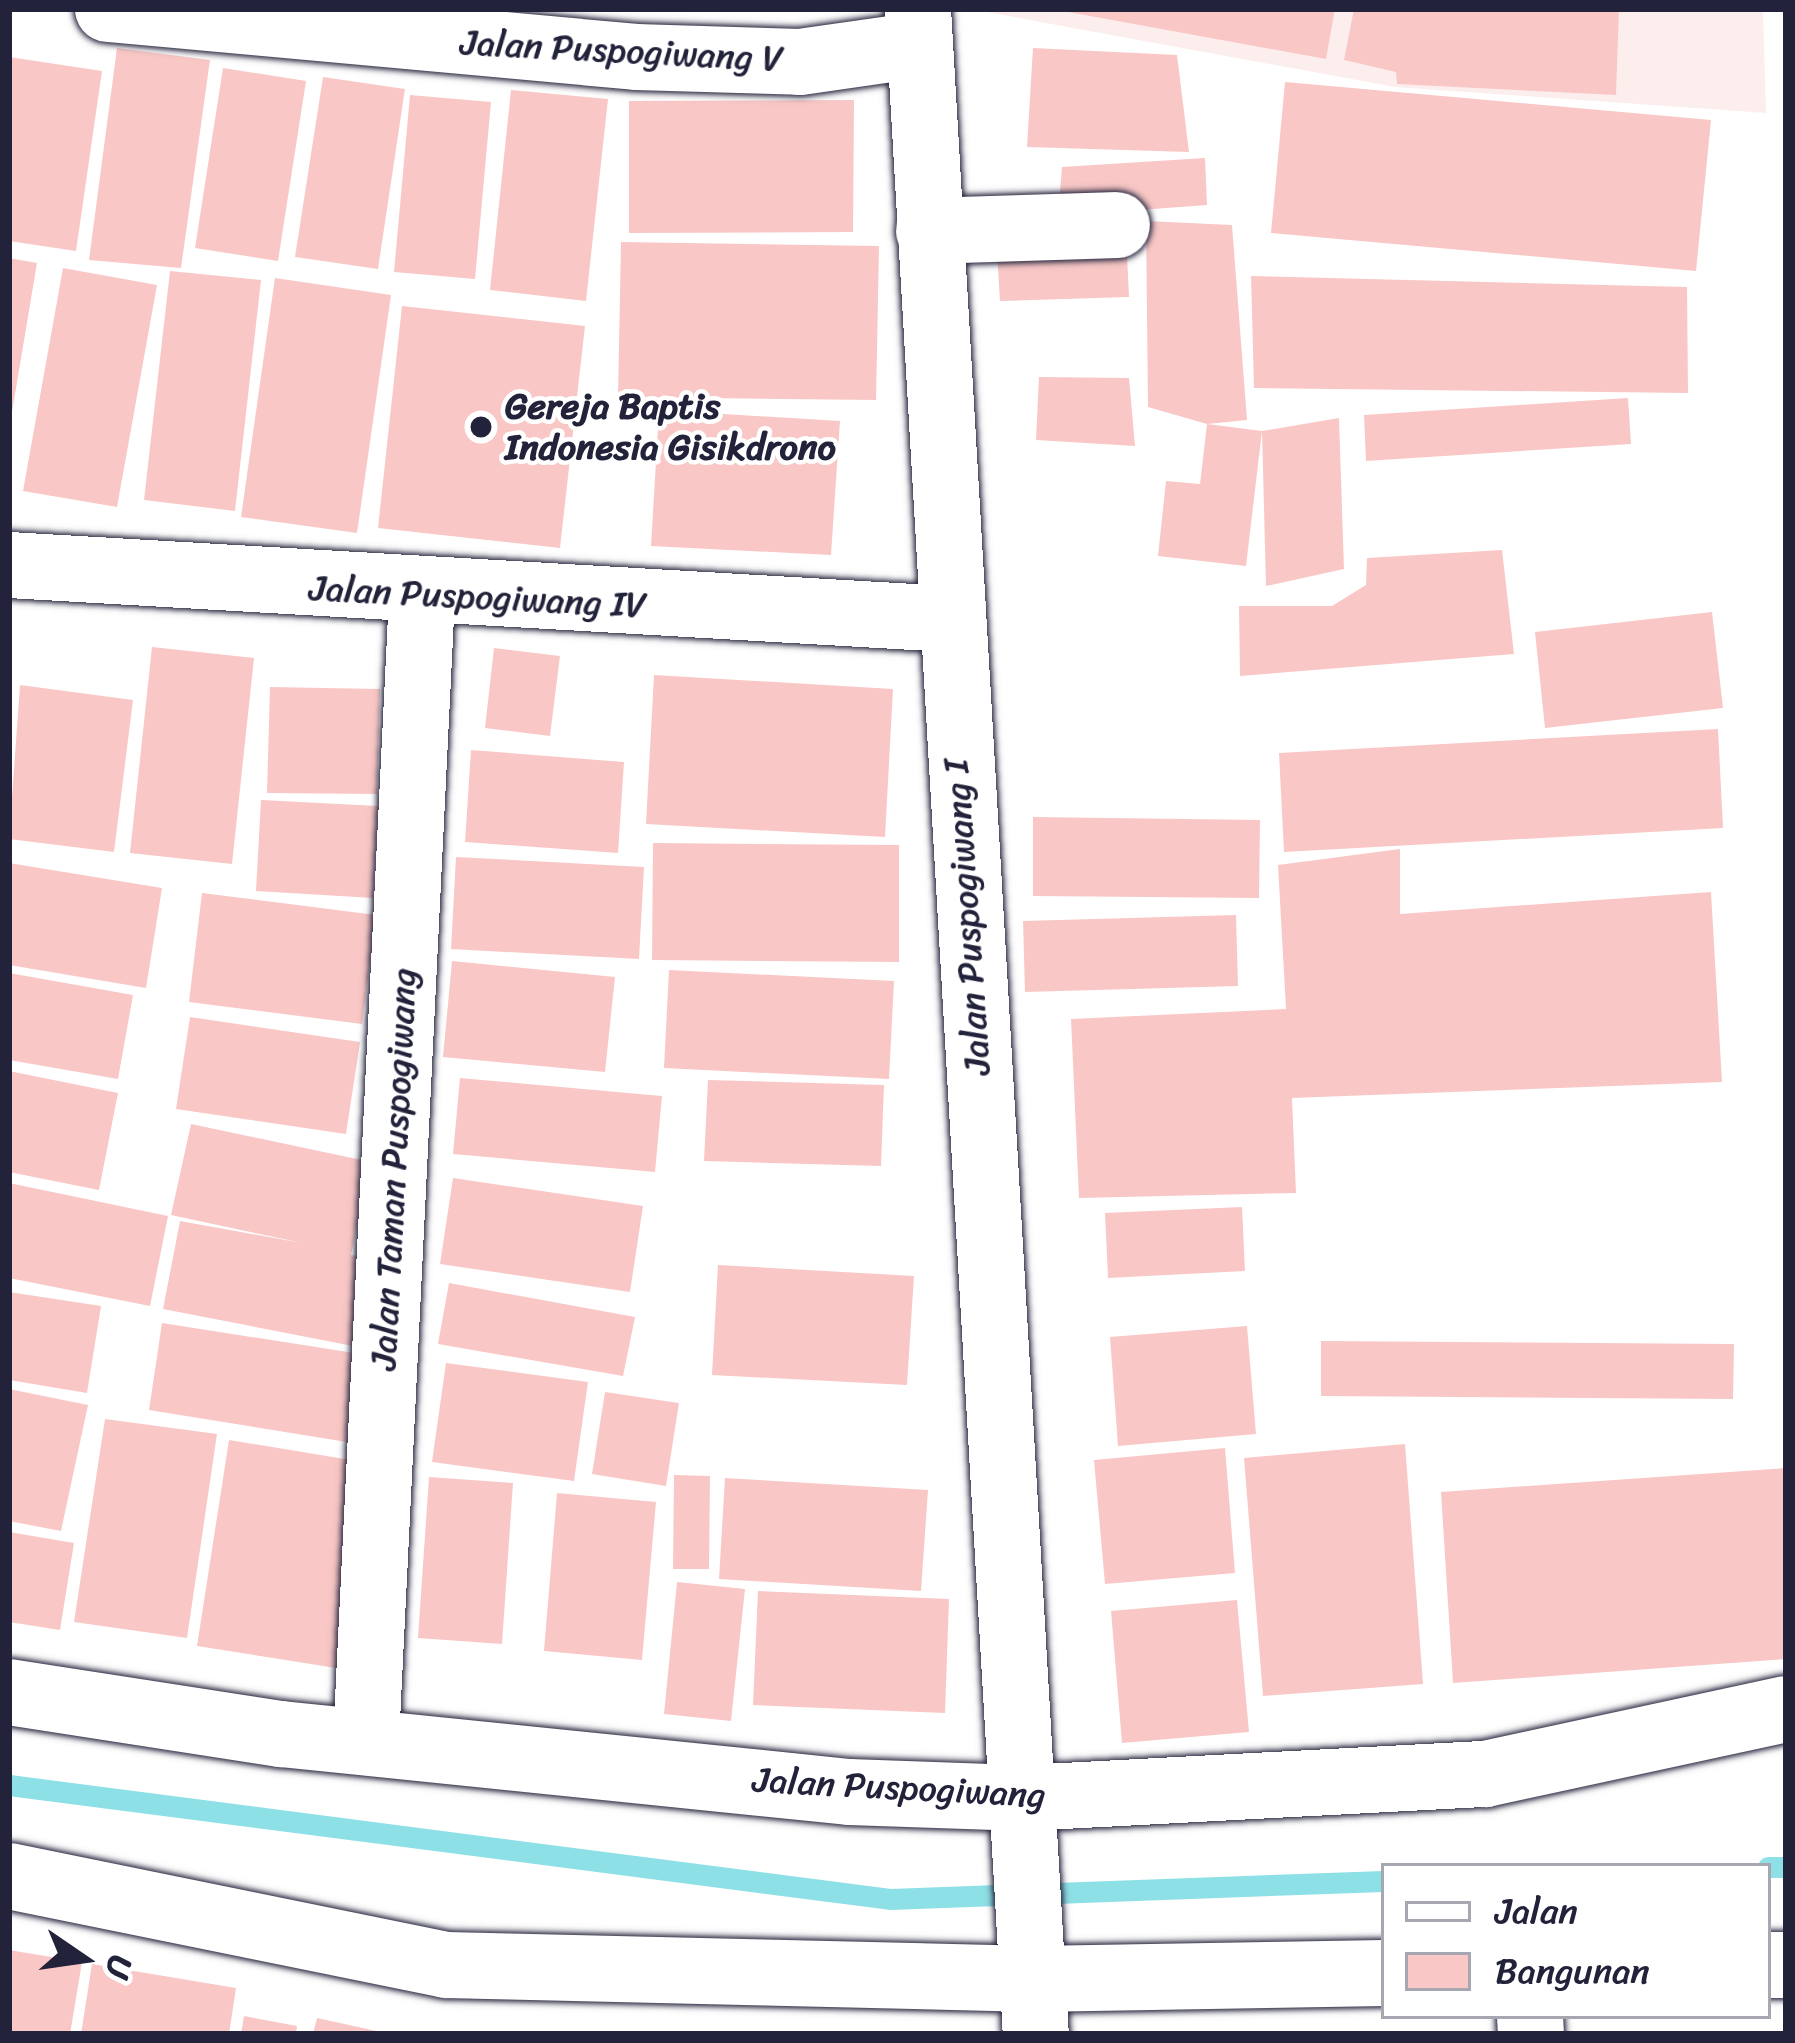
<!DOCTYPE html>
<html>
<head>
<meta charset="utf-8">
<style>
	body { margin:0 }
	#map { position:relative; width:1795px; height:2043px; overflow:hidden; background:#fff; font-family:Sriracha,sans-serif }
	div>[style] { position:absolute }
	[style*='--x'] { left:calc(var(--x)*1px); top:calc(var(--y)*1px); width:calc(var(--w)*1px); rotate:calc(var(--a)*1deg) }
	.built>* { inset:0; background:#fdeeee }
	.stream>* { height:21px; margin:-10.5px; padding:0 10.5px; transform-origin:10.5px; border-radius:10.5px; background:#8ee0e7 }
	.building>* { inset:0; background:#f9c8c6 }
	.roads { filter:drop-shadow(0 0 3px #22223b) drop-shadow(0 0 3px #22223b) }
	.minor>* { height:66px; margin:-33px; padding:0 33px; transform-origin:33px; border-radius:33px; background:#fff }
	.dots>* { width:33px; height:33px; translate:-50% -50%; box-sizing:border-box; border:6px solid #fff; border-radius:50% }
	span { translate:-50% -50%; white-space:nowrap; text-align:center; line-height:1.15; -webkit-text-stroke:9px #fff; paint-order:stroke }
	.street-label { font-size:36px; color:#22223b }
	.poi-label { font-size:36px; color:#22223b; font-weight:700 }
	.left { translate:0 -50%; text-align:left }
	.frame { position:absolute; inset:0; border:12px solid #22223b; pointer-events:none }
	.legend { position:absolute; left:1381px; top:1863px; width:390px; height:156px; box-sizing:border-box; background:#fff; border:3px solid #a7a7b1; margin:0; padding:15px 21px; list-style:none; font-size:36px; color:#22223b }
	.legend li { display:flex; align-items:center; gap:24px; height:60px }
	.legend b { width:60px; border:3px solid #a7a7b1 }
	.north { position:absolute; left:24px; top:1899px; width:120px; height:120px; -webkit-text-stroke:9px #fff; paint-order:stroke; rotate:103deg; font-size:33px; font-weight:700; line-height:48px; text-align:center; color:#22223b }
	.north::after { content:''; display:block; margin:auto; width:42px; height:54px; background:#22223b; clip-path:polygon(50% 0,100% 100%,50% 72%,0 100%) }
</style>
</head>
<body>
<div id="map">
	<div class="built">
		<i style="clip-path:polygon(970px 9px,1763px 9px,1766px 113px,1395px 87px)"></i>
	</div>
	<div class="stream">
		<i style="--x:9;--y:1785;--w:888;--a:7.37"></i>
		<i style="--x:890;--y:1899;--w:494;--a:-2.1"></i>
		<i style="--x:1768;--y:1867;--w:18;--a:0"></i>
	</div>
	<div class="building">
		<i style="clip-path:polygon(1052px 9px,1335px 9px,1326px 59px)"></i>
		<i style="clip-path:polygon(1354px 9px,1619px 9px,1616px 95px,1397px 84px,1396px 72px,1344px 60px)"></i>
		<i style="clip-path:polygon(117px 48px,210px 60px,181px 268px,89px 260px)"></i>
		<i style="clip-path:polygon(1033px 48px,1177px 55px,1189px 152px,1027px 147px)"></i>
		<i style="clip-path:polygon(9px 57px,102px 71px,76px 251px,9px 241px)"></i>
		<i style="clip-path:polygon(223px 68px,306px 81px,278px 261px,195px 248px)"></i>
		<i style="clip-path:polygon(323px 77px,405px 89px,378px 269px,295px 257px)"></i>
		<i style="clip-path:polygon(1285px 82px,1711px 120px,1696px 271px,1271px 233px)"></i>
		<i style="clip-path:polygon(511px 90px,608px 99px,586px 301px,490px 290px)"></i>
		<i style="clip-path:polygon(410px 95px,491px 102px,475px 279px,394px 272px)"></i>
		<i style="clip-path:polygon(854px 100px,853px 232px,629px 233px,629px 101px)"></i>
		<i style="clip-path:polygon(1205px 158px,1207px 205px,1058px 216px,1062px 167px)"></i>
		<i style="clip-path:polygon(1146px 221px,1232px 225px,1247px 420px,1207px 424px,1148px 407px)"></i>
		<i style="clip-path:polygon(1126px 234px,1129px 297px,1000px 301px,996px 235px)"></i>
		<i style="clip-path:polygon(621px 242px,879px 246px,876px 400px,618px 397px)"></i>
		<i style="clip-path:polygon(9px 258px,37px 263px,11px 418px,9px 418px)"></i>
		<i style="clip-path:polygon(63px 268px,157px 285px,117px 507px,23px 491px)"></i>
		<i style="clip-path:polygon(170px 271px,261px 280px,235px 511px,144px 500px)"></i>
		<i style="clip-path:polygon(1251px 276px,1687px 287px,1688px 393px,1254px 388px)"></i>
		<i style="clip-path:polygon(275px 278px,391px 295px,357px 533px,241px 517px)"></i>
		<i style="clip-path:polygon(402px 306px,585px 326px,560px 548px,378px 528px)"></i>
		<i style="clip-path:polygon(1039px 377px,1129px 378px,1135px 446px,1036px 440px)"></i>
		<i style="clip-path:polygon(1628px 398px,1631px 444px,1366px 461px,1364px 415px)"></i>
		<i style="clip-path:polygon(659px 410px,840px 421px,831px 555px,651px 546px)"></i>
		<i style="clip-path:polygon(1339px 418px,1344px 569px,1266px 586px,1262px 431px,1246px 566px,1158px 556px,1166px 481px,1200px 484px,1207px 424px,1262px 431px)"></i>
		<i style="clip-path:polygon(1502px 550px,1514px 654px,1240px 676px,1239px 606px,1332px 606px,1366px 585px,1367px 558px)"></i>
		<i style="clip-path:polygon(1712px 612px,1723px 708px,1545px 728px,1535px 632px)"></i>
		<i style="clip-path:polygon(152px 647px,254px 658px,232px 864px,130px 853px)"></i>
		<i style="clip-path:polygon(494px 648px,560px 656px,550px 736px,485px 728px)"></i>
		<i style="clip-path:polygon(654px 675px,893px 689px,885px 837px,646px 824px)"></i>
		<i style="clip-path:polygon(20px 685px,133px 700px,114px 852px,9px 839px)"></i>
		<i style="clip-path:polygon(270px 687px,380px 689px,377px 794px,267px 793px)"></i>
		<i style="clip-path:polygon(1718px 729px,1723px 828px,1284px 852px,1279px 753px)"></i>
		<i style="clip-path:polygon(471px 750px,624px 762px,618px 853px,465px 842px)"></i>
		<i style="clip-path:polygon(261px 800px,378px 806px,373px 898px,256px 891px)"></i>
		<i style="clip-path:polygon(1033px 817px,1260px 820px,1259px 898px,1033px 896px)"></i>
		<i style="clip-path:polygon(653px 843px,899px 845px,899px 962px,652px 960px)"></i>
		<i style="clip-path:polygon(1400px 849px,1400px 914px,1711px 892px,1722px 1082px,1292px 1098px,1296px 1193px,1079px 1198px,1071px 1019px,1286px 1009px,1278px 865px)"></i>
		<i style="clip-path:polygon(456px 857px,644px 867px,639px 959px,451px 949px)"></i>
		<i style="clip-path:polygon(9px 863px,162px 888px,146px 988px,9px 965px)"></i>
		<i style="clip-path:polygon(202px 893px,376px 915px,362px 1024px,189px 1002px)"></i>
		<i style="clip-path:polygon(1236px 915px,1238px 986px,1025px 992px,1023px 921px)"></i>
		<i style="clip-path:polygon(452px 961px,615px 977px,605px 1072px,443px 1057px)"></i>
		<i style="clip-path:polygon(669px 970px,894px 981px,889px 1079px,664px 1068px)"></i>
		<i style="clip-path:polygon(9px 973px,133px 995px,118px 1079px,9px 1060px)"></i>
		<i style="clip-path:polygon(190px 1017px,360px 1042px,346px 1134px,176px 1109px)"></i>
		<i style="clip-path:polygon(9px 1071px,118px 1093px,99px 1190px,9px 1172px)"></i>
		<i style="clip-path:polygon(460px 1078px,662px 1096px,655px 1172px,453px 1154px)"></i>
		<i style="clip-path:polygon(708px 1080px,884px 1085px,881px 1166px,704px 1161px)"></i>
		<i style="clip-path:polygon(191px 1124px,371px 1162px,351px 1255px,374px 1259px,358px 1347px,163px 1309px,180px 1221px,302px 1243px,171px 1215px)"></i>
		<i style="clip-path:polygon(453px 1178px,643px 1206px,630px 1292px,440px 1264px)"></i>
		<i style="clip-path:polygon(9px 1183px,168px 1216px,150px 1306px,9px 1278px)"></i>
		<i style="clip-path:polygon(1242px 1207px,1245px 1271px,1108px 1278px,1105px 1213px)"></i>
		<i style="clip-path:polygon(718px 1265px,914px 1276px,907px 1385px,712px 1375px)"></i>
		<i style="clip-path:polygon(449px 1283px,635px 1317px,623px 1376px,438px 1344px)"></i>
		<i style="clip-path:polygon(9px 1292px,101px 1306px,87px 1393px,9px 1380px)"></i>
		<i style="clip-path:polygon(162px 1323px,367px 1355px,353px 1443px,149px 1410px)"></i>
		<i style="clip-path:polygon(1247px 1326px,1256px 1434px,1118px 1446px,1110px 1337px)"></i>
		<i style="clip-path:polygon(1321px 1341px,1734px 1344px,1733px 1399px,1321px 1396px)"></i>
		<i style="clip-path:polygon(446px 1363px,588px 1382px,574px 1481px,432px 1462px)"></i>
		<i style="clip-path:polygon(9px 1389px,88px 1405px,61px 1531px,9px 1521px)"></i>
		<i style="clip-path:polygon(605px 1392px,679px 1403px,666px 1486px,592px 1474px)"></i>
		<i style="clip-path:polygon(105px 1419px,217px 1434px,187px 1638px,74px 1622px)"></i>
		<i style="clip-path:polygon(229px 1440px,375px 1464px,342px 1669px,197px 1646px)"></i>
		<i style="clip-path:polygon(1405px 1444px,1423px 1684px,1263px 1696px,1244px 1458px)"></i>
		<i style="clip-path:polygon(1225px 1448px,1235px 1573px,1105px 1584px,1094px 1460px)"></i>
		<i style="clip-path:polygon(1786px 1468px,1786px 1659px,1453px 1683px,1441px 1492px)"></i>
		<i style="clip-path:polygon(674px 1475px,710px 1476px,709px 1569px,673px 1569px)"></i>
		<i style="clip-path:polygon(429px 1477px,513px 1483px,502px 1644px,418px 1638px)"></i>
		<i style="clip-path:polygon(725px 1478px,928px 1490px,921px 1591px,719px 1579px)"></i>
		<i style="clip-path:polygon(557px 1493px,656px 1502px,642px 1660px,544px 1651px)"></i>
		<i style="clip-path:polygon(9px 1532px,74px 1543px,60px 1630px,9px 1622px)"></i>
		<i style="clip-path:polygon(677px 1582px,745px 1589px,731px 1721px,664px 1714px)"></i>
		<i style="clip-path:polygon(758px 1591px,949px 1599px,945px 1713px,753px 1705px)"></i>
		<i style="clip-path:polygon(1237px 1600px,1249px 1732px,1122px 1743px,1111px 1611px)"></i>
		<i style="clip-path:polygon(9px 1950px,82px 1962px,70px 2034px,9px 2034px)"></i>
		<i style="clip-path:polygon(92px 1964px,236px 1988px,229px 2034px,81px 2034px)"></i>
		<i style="clip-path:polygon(244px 2016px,297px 2026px,296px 2034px,241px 2034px)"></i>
		<i style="clip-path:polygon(317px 2018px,381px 2032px,380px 2034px,313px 2034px)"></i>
	</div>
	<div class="roads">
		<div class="minor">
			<i style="--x:108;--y:9;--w:530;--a:5.19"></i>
			<i style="--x:636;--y:57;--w:164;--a:1.7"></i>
			<i style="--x:800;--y:62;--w:121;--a:-8.1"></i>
			<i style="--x:918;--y:9;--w:2028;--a:86.67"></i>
			<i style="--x:929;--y:231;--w:188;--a:-1.8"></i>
			<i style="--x:9;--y:565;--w:941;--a:3.29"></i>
			<i style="--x:9;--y:1692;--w:275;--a:8.8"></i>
			<i style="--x:281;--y:1734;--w:571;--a:5.83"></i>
			<i style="--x:849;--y:1792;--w:176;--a:2"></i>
			<i style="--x:1025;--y:1798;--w:461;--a:-3"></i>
			<i style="--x:1485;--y:1774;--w:308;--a:-12.2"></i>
			<i style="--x:366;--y:1741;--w:1146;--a:-87.2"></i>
			<i style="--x:9;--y:1876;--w:446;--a:11.5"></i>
			<i style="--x:446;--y:1965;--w:588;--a:1.36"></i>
			<i style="--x:1034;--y:1979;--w:350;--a:-1"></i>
			<i style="--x:1768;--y:1965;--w:18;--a:0"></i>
			<i style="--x:1530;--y:2016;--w:18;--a:87"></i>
		</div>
	</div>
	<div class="dots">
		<i style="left:481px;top:427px;background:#22223b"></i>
	</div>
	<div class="street-label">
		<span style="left:622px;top:51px;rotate:3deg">Jalan Puspogiwang V</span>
		<span style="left:478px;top:597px;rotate:3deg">Jalan Puspogiwang IV</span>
		<span style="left:967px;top:917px;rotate:-94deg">Jalan Puspogiwang I</span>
		<span style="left:394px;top:1169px;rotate:-87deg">Jalan Taman Puspogiwang</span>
		<span style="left:899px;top:1788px;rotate:3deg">Jalan Puspogiwang</span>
	</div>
	<div class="poi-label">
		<span class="left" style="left:505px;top:427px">Gereja Baptis<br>Indonesia Gisikdrono</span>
	</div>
	<div class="frame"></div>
	<ul class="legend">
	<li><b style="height:15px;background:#fff"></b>Jalan</li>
	<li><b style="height:33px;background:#f9c8c6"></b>Bangunan</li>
	</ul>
	<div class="north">U</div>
</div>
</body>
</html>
